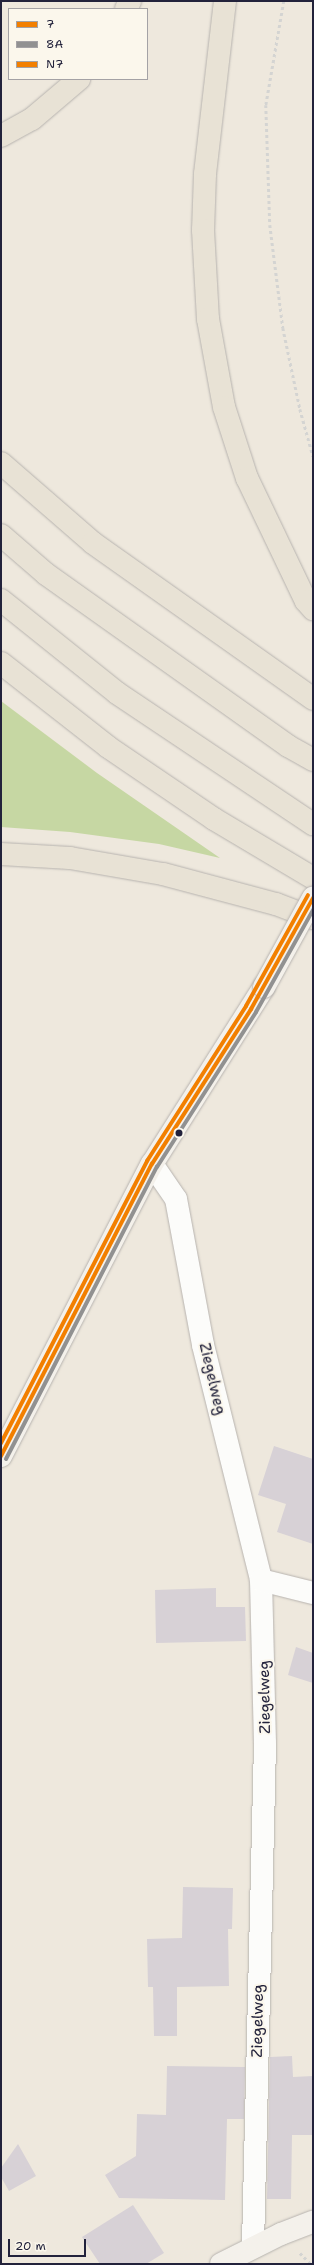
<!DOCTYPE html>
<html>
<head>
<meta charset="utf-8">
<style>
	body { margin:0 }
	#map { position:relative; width:314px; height:2265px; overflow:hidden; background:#eee8dd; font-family:"Shantell Sans",sans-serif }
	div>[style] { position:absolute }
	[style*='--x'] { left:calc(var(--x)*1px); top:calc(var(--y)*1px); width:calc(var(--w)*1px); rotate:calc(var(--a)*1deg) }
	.green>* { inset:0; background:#c6d7a3 }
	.building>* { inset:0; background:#d7d1d6 }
	.path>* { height:2.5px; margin-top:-1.25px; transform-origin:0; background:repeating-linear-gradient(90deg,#d4d4d2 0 3px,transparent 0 6px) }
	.roads { filter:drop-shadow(0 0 1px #b7b3af) drop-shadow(0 0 1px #b7b3af) }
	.street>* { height:22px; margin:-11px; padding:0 11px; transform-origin:11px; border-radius:11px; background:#fcfcfa }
	.secondary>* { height:22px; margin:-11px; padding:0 11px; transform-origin:11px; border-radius:11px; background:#f4f1eb }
	.highway>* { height:22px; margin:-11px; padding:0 11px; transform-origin:11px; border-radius:11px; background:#e8e2d5 }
	.bridges { filter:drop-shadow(0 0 1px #b7b3af) drop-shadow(0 0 1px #b7b3af) }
	.secondary-bridge>* { height:22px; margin:-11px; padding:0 11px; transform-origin:11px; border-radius:11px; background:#f4f1eb }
	.bus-1>* { height:4px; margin:-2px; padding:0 2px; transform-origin:2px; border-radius:2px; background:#f27f00 }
	.bus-2>* { height:4px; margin:-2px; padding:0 2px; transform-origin:2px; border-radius:2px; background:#919191 }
	.bus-3>* { height:4px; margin:-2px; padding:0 2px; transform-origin:2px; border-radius:2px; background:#f27f00 }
	.dots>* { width:11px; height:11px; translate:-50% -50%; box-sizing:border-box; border:2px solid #fbf7ec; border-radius:50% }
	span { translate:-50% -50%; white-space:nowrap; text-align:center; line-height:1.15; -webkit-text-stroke:4px #fbf7ec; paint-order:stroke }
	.street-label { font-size:15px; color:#22223b }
	.frame { position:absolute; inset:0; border:2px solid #22223b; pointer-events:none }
	.legend { position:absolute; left:8px; top:8px; width:140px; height:72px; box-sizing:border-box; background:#fbf7ec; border:1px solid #a4a2a5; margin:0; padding:5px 7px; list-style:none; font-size:12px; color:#22223b }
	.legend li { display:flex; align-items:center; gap:8px; height:20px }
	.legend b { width:20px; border:1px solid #a4a2a5 }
	.scale { position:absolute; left:8px; top:2239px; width:78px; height:18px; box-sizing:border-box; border:2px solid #22223b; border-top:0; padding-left:5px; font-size:12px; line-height:14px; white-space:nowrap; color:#22223b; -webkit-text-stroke:3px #fbf7ec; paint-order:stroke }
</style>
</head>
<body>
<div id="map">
	<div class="green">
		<i style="clip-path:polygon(1px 701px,97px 773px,220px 858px,159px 844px,70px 832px,1px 827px)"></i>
	</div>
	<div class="building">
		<i style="clip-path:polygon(274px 1446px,313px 1459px,313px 1544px,277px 1532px,286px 1504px,258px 1495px)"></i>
		<i style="clip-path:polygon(216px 1588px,216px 1607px,245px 1607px,246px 1641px,156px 1643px,155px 1590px)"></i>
		<i style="clip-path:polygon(296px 1647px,313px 1653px,313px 1683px,288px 1675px)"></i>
		<i style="clip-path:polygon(183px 1887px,233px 1888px,232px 1929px,228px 1929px,229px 1986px,177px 1987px,177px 2036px,154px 2036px,153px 1987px,148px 1987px,147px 1939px,182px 1938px)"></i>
		<i style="clip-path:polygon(292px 2056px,293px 2077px,313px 2076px,313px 2135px,292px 2135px,291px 2199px,267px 2199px,270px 2057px)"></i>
		<i style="clip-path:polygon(167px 2066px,245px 2067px,244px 2119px,227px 2119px,225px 2200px,119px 2198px,105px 2175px,136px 2156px,137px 2114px,166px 2115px)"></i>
		<i style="clip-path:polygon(18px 2144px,36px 2176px,9px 2191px,1px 2177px,1px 2168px)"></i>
		<i style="clip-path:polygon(133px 2205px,164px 2253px,146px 2264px,100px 2264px,82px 2237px)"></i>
	</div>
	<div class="path">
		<i style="--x:284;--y:1;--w:106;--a:99.8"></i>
		<i style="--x:266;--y:105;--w:120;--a:88.1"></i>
		<i style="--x:270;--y:225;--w:104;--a:82.8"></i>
		<i style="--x:283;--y:328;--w:83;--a:78.1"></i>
		<i style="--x:300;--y:409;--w:49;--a:74.5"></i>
		<i style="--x:300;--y:2253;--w:16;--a:45"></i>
	</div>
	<div class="roads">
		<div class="street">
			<i style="--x:152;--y:1164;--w:42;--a:55.6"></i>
			<i style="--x:176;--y:1199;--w:148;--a:79.5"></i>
			<i style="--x:203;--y:1345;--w:242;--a:76.1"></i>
			<i style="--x:261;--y:1580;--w:164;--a:88.6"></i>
			<i style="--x:265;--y:1744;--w:503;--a:91.37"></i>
			<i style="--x:261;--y:1580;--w:54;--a:14"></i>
		</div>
		<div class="secondary">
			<i style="--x:1;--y:1456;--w:329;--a:-62.7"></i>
			<i style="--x:152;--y:1164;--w:209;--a:-57.7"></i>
			<i style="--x:221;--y:2264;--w:67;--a:-26.6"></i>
			<i style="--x:281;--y:2234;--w:34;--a:-21"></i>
		</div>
		<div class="highway">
			<i style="--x:225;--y:1;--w:174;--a:96.6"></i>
			<i style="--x:205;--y:174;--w:56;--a:92"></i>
			<i style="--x:203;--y:230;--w:89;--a:86.8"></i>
			<i style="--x:208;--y:319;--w:89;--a:79.7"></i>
			<i style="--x:224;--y:407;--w:75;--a:72.1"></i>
			<i style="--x:247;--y:478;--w:136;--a:64.4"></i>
			<i style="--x:306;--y:601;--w:11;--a:49"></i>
			<i style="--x:126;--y:9;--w:9;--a:-63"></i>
			<i style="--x:1;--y:136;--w:35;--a:-29"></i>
			<i style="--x:32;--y:119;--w:62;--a:-40.4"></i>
			<i style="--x:1;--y:463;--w:122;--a:41"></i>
			<i style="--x:93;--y:543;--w:270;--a:35.3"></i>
			<i style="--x:1;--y:535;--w:60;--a:40.9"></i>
			<i style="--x:46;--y:574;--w:297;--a:35.4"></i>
			<i style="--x:288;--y:746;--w:29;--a:29"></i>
			<i style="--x:1;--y:600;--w:149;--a:38.7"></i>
			<i style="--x:117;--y:693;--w:236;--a:33.8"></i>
			<i style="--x:1;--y:663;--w:136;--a:38.1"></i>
			<i style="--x:108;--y:747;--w:128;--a:34.2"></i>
			<i style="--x:214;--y:819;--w:115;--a:30.8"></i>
			<i style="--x:1;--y:854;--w:69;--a:3.3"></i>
			<i style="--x:70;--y:858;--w:94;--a:9.8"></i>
			<i style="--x:163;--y:874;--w:117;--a:14.9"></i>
			<i style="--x:276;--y:904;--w:40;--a:21"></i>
		</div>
	</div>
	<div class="bridges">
		<div class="secondary-bridge">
			<i style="--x:264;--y:987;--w:102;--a:-61.2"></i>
		</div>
	</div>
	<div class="bus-1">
		<i style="--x:1;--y:1456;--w:329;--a:-62.7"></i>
		<i style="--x:152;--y:1164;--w:184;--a:-57.4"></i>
		<i style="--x:251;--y:1009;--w:127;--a:-60.8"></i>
	</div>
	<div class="bus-2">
		<i style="--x:6;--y:1459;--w:329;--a:-62.7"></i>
		<i style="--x:157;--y:1167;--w:184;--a:-57.4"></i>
		<i style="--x:256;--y:1012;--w:117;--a:-60.8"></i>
	</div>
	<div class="bus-3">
		<i style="--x:1;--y:1443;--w:318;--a:-62.6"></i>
		<i style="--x:147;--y:1161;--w:184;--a:-57.4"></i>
		<i style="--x:246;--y:1006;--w:127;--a:-60.8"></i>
	</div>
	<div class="dots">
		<i style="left:179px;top:1133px;background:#22223b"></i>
	</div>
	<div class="street-label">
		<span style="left:212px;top:1379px;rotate:77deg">Ziegelweg</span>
		<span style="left:265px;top:1697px;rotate:-91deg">Ziegelweg</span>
		<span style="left:258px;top:2021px;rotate:-89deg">Ziegelweg</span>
	</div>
	<div class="frame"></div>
	<ul class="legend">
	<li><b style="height:5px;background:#f27f00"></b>7</li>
	<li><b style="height:5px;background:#919191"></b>8A</li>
	<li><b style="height:5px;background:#f27f00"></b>N7</li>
	</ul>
	<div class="scale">20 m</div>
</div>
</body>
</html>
